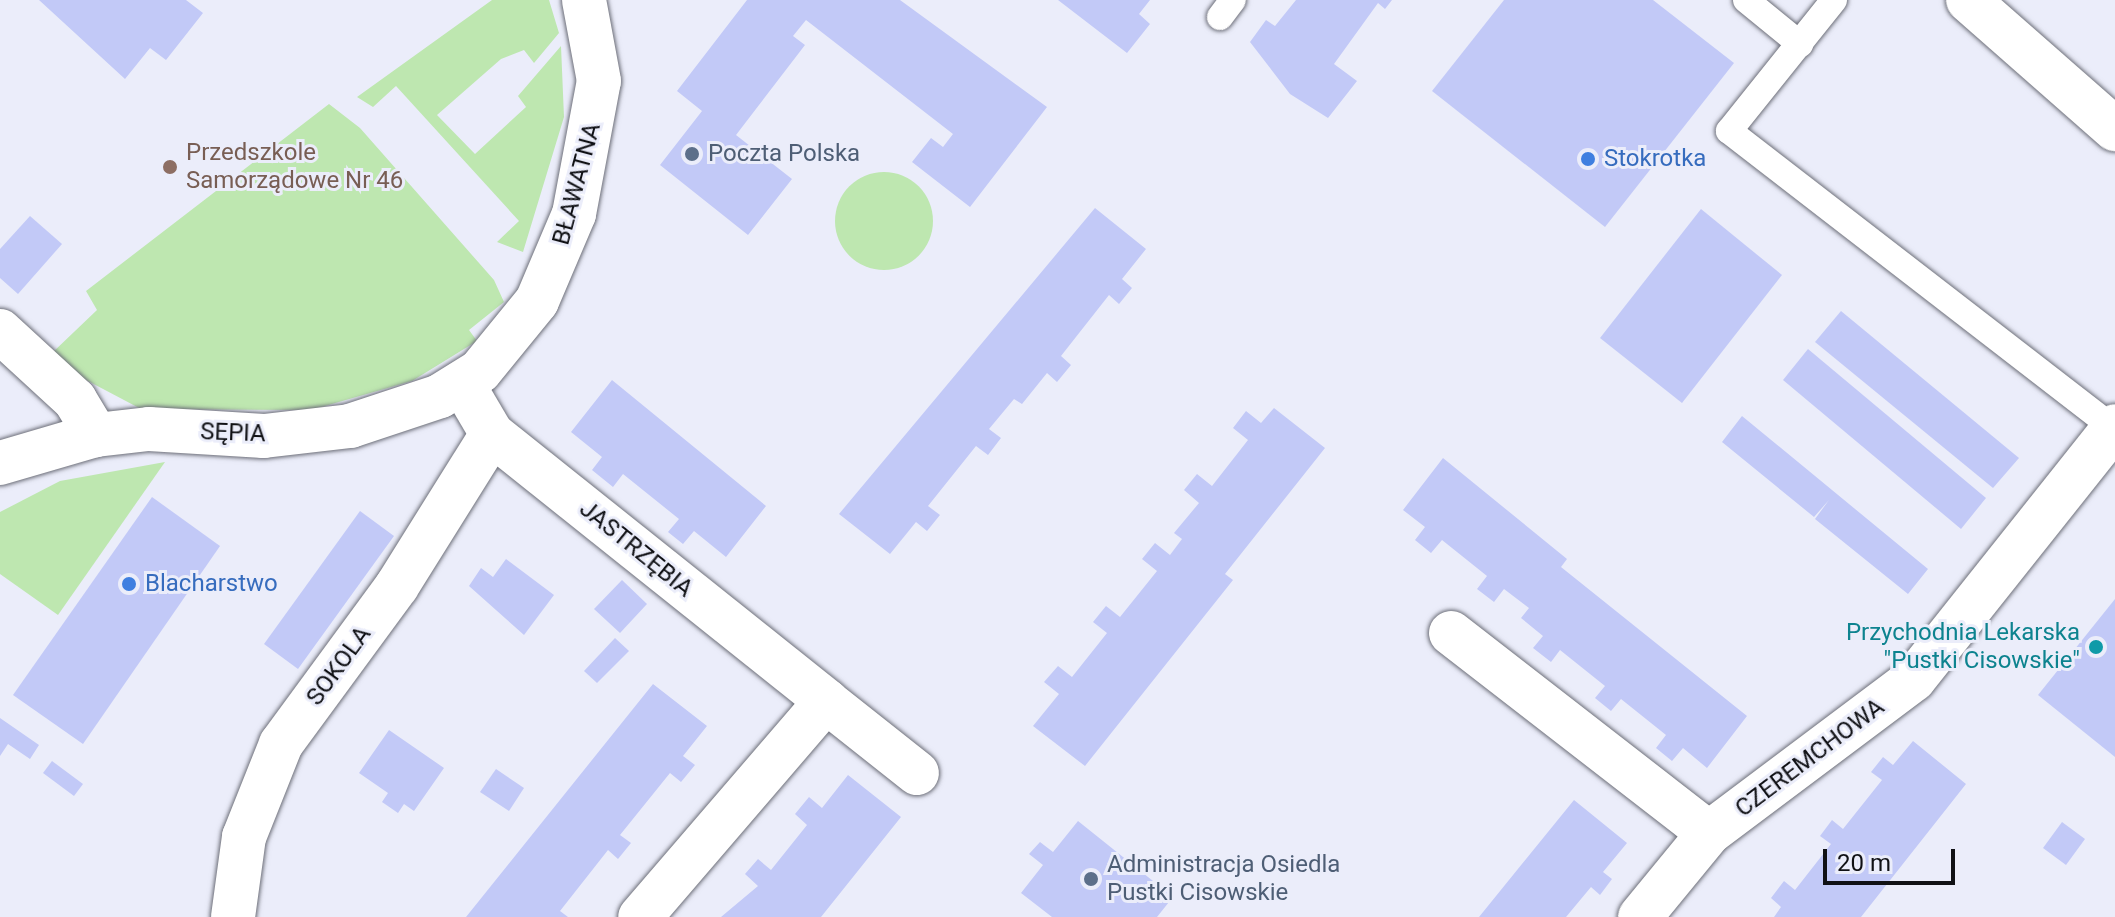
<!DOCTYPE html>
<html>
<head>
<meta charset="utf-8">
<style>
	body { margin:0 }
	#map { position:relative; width:2115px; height:917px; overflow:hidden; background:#ebedfa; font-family:Roboto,sans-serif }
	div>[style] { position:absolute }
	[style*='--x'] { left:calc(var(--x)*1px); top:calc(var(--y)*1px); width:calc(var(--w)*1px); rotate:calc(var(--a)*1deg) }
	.green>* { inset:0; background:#bee7b0 }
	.round { border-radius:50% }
	.building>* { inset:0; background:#c2c9f7 }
	.roads { filter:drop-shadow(0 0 2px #6d6f79) drop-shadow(0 0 2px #6d6f79) }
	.lane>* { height:26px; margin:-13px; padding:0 13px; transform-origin:13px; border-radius:13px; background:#fff }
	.street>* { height:44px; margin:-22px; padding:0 22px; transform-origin:22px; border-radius:22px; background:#fff }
	.secondary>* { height:44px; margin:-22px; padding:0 22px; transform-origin:22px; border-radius:22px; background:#fff }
	.dots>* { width:22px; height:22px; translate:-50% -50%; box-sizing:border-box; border:4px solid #ebedfa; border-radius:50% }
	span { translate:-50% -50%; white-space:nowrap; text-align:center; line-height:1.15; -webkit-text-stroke:6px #ebedfa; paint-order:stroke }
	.education-label { font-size:24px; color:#785e54 }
	.left { translate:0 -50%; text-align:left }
	.service-label { font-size:24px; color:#4e5e75 }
	.shop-label { font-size:24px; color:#366cbe }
	.street-label { font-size:24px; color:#101115 }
	.culture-label { font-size:24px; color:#0d838f }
	.right { translate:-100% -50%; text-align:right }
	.scale { position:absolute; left:1823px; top:849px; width:132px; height:36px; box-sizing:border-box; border:4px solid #101115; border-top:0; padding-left:10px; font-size:24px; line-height:28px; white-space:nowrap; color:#101115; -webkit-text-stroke:6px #ebedfa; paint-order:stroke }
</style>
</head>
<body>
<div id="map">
	<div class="green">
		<i style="clip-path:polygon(492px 0,549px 0,559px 33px,534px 63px,524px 50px,501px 59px,437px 115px,475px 154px,526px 107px,518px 96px,561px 46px,564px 117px,523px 252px,497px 242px,519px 221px,396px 86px,373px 107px,357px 97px)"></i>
		<i style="clip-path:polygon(329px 104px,360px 128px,494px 280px,504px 302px,469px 330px,477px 341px,412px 381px,311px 410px,141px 409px,69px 371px,52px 353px,97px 310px,86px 291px)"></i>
		<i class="round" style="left:835px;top:172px;width:98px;height:98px"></i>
		<i style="clip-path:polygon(165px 462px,58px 615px,0 574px,0 512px,60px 481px)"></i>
	</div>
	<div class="building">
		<i style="clip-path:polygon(39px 0,186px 0,203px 13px,166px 60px,150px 48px,125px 79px)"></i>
		<i style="clip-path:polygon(747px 0,900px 0,1047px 107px,970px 207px,912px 162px,931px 138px,943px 147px,953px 134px,806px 20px,793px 36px,805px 45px,736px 135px,792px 179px,748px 235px,660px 165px,702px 111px,677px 91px)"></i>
		<i style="clip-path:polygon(1058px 0,1150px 0,1139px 14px,1150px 24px,1127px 53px)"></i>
		<i style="clip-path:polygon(1296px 0,1392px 0,1385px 9px,1378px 3px,1334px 64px,1357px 81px,1328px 118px,1290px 94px,1250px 42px,1266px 20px,1275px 26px)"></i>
		<i style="clip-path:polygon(1504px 0,1653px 0,1734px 63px,1605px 227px,1432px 91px)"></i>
		<i style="clip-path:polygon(1095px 208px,1146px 249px,1122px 279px,1132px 288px,1119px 304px,1109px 295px,1061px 356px,1071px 365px,1057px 382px,1047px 373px,1022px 404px,1014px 399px,989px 429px,1001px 438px,988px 455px,976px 446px,928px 506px,940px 515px,927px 531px,916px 522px,890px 554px,839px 514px)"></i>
		<i style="clip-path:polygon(1701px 209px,1782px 275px,1682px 403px,1600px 338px)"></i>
		<i style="clip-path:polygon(30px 216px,62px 244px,18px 294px,0 278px,0 249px)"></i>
		<i style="clip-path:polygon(1841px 311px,2019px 458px,1993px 488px,1815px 342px)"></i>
		<i style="clip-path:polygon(1808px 349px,1986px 498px,1961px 529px,1783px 380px)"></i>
		<i style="clip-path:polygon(612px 380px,766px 506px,726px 557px,694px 531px,683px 544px,668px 532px,679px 519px,623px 474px,613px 487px,592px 470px,602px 457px,571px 432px)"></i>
		<i style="clip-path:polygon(1274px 408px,1325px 448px,1225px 574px,1233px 580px,1085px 766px,1033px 726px,1059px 694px,1044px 682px,1058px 666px,1072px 677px,1107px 633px,1093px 622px,1106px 606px,1120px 617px,1157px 571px,1142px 559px,1155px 543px,1170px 555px,1182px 539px,1174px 533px,1199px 503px,1184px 490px,1197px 474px,1212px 486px,1248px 440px,1233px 428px,1246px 411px,1261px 423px)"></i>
		<i style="clip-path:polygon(1742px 416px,1928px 569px,1908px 594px,1815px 519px,1829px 500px,1814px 517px,1722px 442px)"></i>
		<i style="clip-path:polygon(1443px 458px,1567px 559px,1561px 567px,1747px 716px,1707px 768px,1683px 748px,1672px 761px,1656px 748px,1666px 735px,1621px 699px,1611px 711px,1595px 698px,1605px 686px,1560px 650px,1551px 662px,1533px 648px,1543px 636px,1521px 618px,1529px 608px,1504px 589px,1494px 602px,1477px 589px,1487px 576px,1442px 540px,1431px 553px,1415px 540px,1425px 527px,1403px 510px)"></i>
		<i style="clip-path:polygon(152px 497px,220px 546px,83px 744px,13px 695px)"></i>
		<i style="clip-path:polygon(360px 511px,394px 536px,298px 669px,264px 644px)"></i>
		<i style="clip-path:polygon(506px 559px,554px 595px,524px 635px,469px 586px,481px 568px,493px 577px)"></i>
		<i style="clip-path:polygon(622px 580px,647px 604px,620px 633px,594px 609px)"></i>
		<i style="clip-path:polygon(2115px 599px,2115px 757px,2038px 695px)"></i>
		<i style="clip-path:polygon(615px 638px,629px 651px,597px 683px,584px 671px)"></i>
		<i style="clip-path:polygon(653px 684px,707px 726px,683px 756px,695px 765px,681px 782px,670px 773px,620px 835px,631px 843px,618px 859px,608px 850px,560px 911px,568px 917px,466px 917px)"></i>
		<i style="clip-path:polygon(0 718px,39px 745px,30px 759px,8px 744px,0 756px)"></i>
		<i style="clip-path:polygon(389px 730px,444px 768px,414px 811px,404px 804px,398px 813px,382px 802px,388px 793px,359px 773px)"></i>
		<i style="clip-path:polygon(1913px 741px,1966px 784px,1861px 917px,1774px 917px,1781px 907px,1771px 898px,1784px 881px,1795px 890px,1831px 844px,1820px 836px,1832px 820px,1843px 829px,1882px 780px,1871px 772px,1883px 757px,1893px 765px)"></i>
		<i style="clip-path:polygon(52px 761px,83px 784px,74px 796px,43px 773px)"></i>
		<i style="clip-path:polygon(496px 769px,524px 788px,509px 811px,480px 792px)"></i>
		<i style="clip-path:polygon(848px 775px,901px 817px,821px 917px,721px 917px,758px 886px,745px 874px,758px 859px,771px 870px,807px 825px,795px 814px,809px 797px,822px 808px)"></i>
		<i style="clip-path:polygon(1574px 800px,1627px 843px,1603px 872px,1612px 879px,1600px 895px,1591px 887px,1566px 917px,1479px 917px)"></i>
		<i style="clip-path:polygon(1078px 821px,1173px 897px,1157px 917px,1052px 917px,1021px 893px,1043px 865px,1029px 854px,1040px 842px,1053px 852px)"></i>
		<i style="clip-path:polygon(2062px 822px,2085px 839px,2066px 865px,2043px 848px)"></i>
	</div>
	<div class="roads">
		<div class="lane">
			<i style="--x:1746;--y:0;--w:70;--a:39.2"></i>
			<i style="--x:1834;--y:0;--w:168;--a:128.7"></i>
			<i style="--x:1729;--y:131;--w:485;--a:37.7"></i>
			<i style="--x:1220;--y:17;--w:21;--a:-53"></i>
		</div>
		<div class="street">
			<i style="--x:0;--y:331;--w:102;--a:42.6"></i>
			<i style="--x:75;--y:400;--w:41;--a:59"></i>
			<i style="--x:462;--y:383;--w:59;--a:59.5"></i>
			<i style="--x:492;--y:434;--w:428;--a:38.6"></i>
			<i style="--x:826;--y:701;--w:285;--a:130.7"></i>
			<i style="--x:0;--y:463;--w:100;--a:-16.3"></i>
			<i style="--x:96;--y:435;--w:53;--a:-6.5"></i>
			<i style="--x:149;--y:429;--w:115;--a:3.5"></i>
			<i style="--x:264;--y:436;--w:87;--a:-6.6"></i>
			<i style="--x:350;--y:426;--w:95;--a:-18.4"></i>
			<i style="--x:440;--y:396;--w:47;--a:-32"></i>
			<i style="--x:480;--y:371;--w:90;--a:-50.8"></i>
			<i style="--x:537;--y:301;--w:95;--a:-67"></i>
			<i style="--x:574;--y:214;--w:135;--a:-79.4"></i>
			<i style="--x:599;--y:81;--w:82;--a:-100.5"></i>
			<i style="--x:1451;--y:633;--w:326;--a:37.8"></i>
			<i style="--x:1709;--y:833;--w:256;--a:-36.9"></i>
			<i style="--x:1914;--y:679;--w:323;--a:-51.5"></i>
			<i style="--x:826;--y:701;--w:116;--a:38.4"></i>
			<i style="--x:233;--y:917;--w:81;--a:-82.2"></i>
			<i style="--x:244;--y:837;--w:100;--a:-68.3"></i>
			<i style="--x:281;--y:744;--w:196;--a:-53.7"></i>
			<i style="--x:397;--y:586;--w:179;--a:-58"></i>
			<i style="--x:1640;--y:917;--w:109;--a:-50.6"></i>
		</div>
		<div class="secondary">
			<i style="--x:1968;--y:0;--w:196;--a:41.3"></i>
		</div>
	</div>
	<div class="dots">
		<i style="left:692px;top:154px;background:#5c6f8a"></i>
		<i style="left:1588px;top:159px;background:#3f7fe0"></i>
		<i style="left:170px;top:167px;background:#8d6e63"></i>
		<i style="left:129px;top:584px;background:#3f7fe0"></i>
		<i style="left:2096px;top:647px;background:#0f9aa8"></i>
		<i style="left:1091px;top:879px;background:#5c6f8a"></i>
	</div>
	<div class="education-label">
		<span class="left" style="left:186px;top:167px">Przedszkole<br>Samorządowe Nr 46</span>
	</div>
	<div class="service-label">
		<span class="left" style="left:708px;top:154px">Poczta Polska</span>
		<span class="left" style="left:1107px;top:879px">Administracja Osiedla<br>Pustki Cisowskie</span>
	</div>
	<div class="shop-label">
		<span class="left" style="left:1604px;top:159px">Stokrotka</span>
		<span class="left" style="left:145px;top:584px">Blacharstwo</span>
	</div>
	<div class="street-label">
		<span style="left:577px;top:184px;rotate:-75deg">BŁAWATNA</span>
		<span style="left:233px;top:433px;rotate:2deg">SĘPIA</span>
		<span style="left:636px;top:549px;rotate:39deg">JASTRZĘBIA</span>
		<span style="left:339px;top:666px;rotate:-54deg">SOKOLA</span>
		<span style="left:1810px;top:758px;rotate:-37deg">CZEREMCHOWA</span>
	</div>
	<div class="culture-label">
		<span class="right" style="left:2080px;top:647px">Przychodnia Lekarska<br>"Pustki Cisowskie"</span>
	</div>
	<div class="scale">20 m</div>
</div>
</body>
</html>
